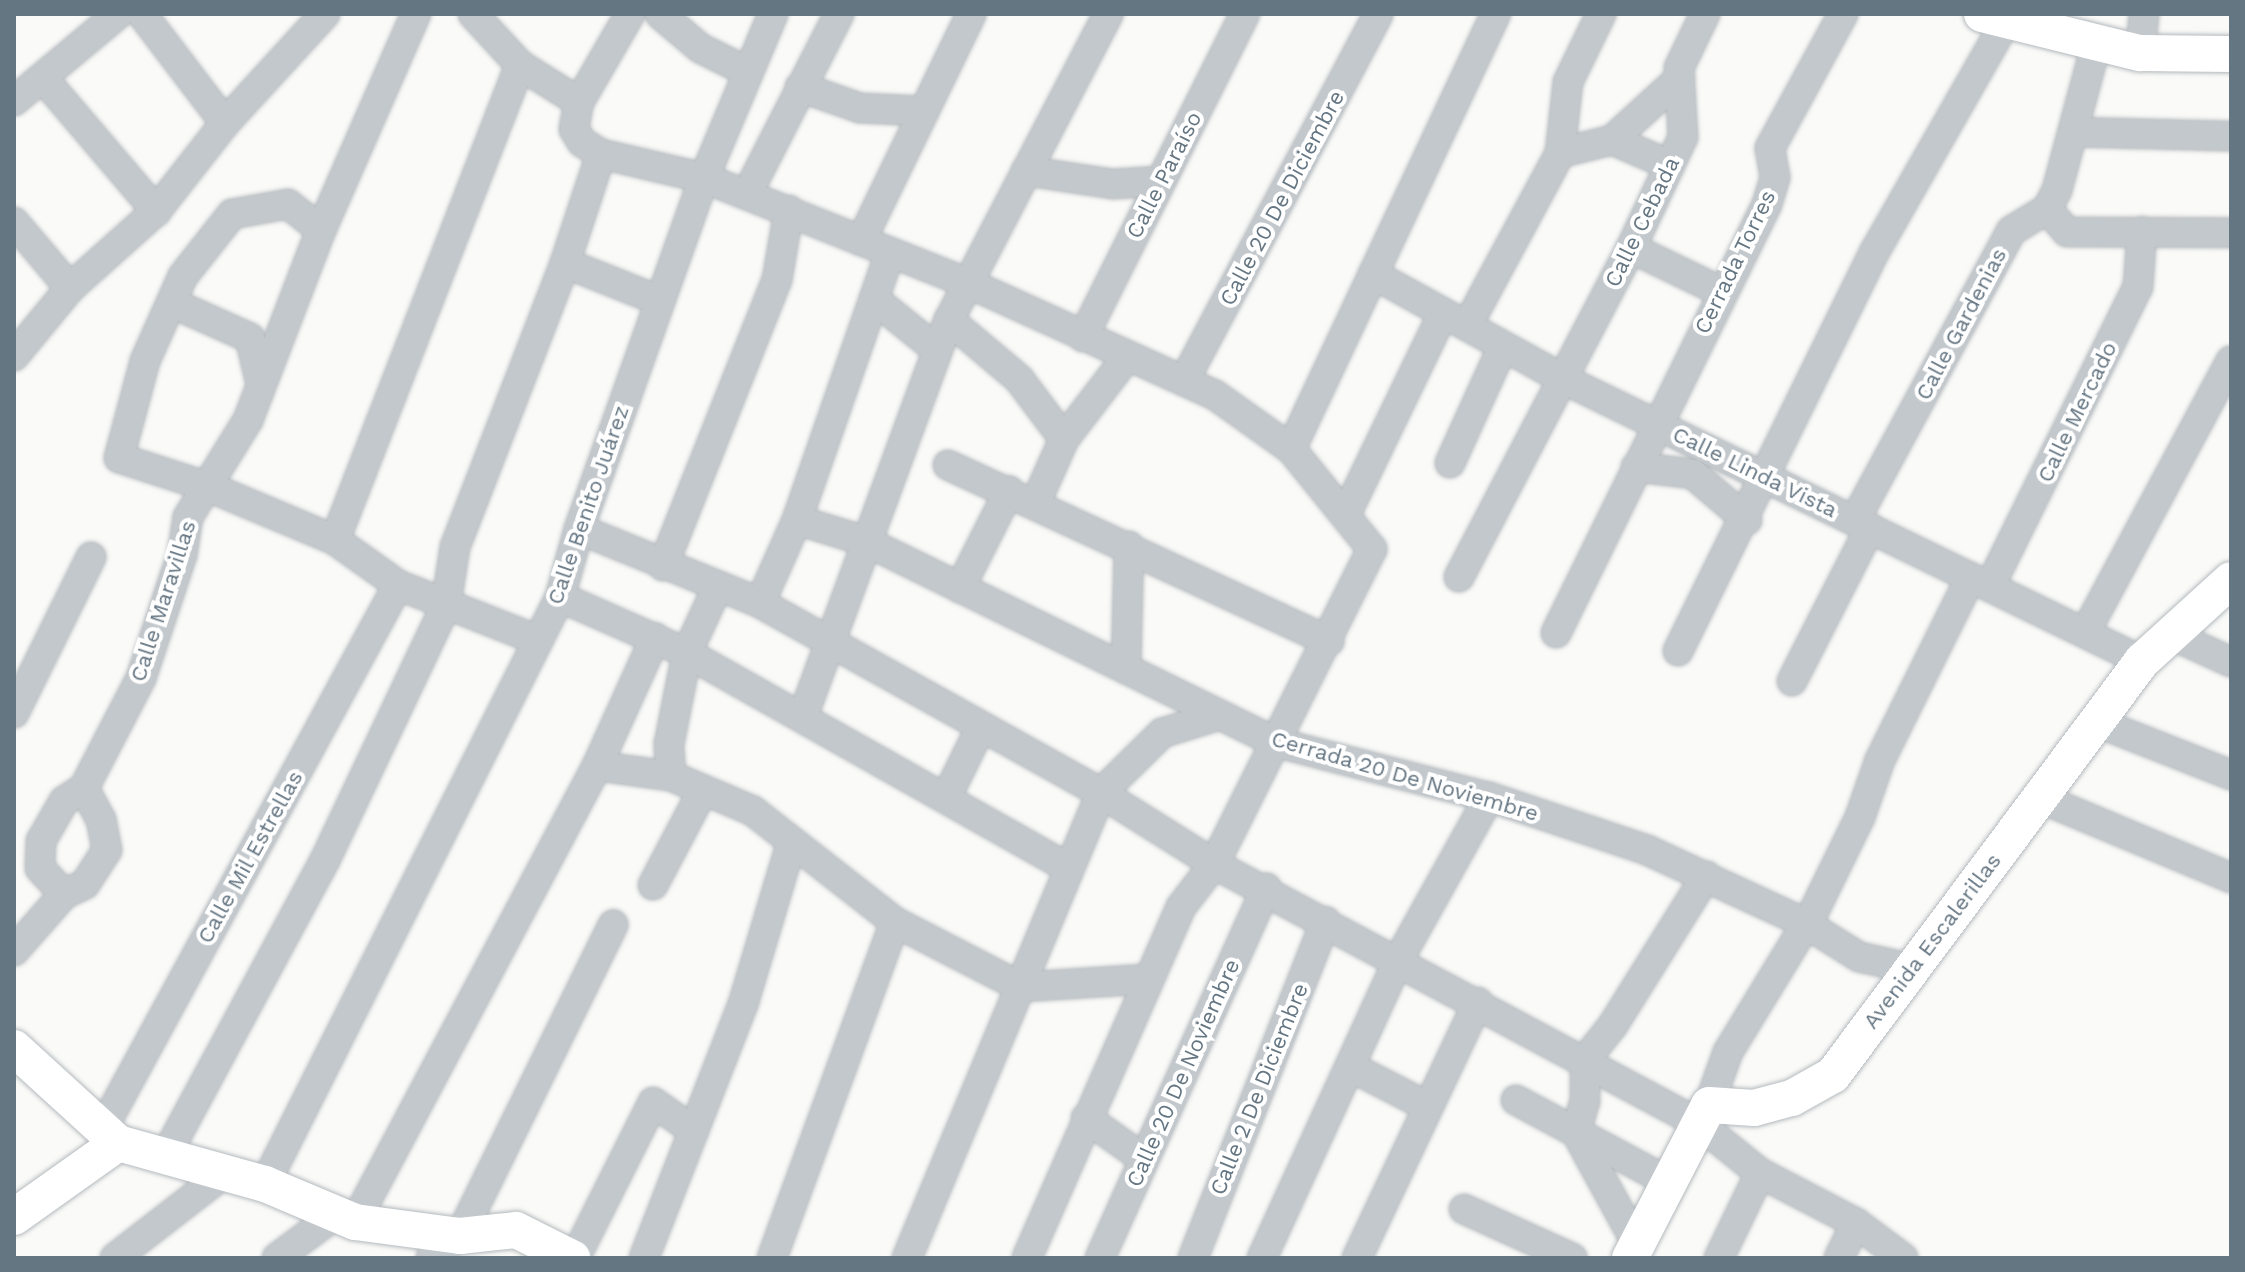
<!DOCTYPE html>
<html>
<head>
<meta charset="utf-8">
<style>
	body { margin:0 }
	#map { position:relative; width:2245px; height:1272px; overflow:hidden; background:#fafaf8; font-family:"Work Sans",sans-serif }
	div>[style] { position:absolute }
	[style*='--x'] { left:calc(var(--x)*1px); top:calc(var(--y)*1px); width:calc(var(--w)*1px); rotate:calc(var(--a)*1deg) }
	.roads { filter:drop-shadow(0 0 2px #b5babe) drop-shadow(0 0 2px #b5babe) }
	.minor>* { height:28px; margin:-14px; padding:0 14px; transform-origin:14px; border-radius:14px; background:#c3c8cc }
	.major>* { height:36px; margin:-18px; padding:0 18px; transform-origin:18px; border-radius:18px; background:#fff }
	span { translate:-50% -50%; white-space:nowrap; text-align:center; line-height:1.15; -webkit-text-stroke:8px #fff; paint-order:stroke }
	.street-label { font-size:22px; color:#657683 }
	.frame { position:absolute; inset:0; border:16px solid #657683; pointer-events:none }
</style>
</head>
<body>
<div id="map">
	<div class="roads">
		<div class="minor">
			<i style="--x:142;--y:14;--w:137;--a:52.7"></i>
			<i style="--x:660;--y:14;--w:52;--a:40.4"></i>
			<i style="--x:700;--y:48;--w:51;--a:26.6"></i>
			<i style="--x:773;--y:14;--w:178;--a:112.8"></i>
			<i style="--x:704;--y:178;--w:284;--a:21.7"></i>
			<i style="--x:968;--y:283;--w:271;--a:24.4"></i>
			<i style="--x:1215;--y:395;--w:93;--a:35.4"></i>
			<i style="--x:1291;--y:449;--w:129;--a:51"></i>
			<i style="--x:1372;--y:549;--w:352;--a:116.6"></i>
			<i style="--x:1214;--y:864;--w:54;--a:127.5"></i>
			<i style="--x:1181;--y:907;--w:383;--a:113.7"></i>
			<i style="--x:2140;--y:53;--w:39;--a:-84"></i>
			<i style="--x:43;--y:78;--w:175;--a:49.6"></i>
			<i style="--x:800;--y:87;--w:64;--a:19.3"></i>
			<i style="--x:860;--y:108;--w:64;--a:2.7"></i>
			<i style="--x:14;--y:101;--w:136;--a:-39.9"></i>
			<i style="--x:579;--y:102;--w:102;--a:-59.9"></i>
			<i style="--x:2075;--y:132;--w:156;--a:1.5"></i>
			<i style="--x:1612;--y:140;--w:63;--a:23.3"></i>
			<i style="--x:1560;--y:153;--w:54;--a:-14"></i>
			<i style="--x:1612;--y:140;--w:92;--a:-42.4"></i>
			<i style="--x:1026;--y:171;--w:88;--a:8.5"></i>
			<i style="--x:1113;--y:184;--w:48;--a:-3.6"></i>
			<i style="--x:748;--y:192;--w:200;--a:-62.9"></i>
			<i style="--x:2047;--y:209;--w:30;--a:49"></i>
			<i style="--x:2067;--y:232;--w:164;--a:0.3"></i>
			<i style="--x:14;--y:222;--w:87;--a:49.7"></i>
			<i style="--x:321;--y:230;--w:42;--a:-141.8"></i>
			<i style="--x:288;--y:204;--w:57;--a:169.9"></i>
			<i style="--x:232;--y:214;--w:79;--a:128.3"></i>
			<i style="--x:183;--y:276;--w:93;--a:114.1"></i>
			<i style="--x:145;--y:361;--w:100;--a:105"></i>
			<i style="--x:119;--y:458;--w:95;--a:17.9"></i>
			<i style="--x:209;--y:487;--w:137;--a:22.8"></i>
			<i style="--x:335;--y:540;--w:77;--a:35.5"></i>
			<i style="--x:398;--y:585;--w:147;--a:21.5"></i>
			<i style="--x:861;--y:241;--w:252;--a:-64.1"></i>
			<i style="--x:1631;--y:248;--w:101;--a:25.8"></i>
			<i style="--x:565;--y:263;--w:102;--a:21.8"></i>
			<i style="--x:1373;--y:274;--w:217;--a:28.9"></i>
			<i style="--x:1563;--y:379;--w:644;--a:25.97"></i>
			<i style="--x:874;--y:299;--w:81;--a:39"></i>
			<i style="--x:172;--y:303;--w:85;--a:24.2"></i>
			<i style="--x:250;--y:338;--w:47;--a:76.6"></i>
			<i style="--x:949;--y:320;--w:92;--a:40.1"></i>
			<i style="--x:1019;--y:379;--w:75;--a:53.1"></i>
			<i style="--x:1467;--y:326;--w:196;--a:-61.7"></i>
			<i style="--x:1560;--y:153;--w:71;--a:-83.6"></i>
			<i style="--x:1568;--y:82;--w:76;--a:-64.1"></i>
			<i style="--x:1083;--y:337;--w:361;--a:-63.4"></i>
			<i style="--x:14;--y:356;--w:88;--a:-50.5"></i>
			<i style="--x:70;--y:288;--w:115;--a:-41.8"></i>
			<i style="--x:156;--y:211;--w:112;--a:-51.9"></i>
			<i style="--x:225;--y:123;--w:148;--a:-47.5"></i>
			<i style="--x:1184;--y:381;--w:415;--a:-62.1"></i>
			<i style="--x:1291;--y:449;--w:481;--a:-64.8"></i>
			<i style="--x:1450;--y:463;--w:128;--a:-65.6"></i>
			<i style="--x:948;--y:465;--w:420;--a:24.8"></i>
			<i style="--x:1636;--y:467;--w:57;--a:7"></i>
			<i style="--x:1693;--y:474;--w:71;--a:40.4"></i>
			<i style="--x:1036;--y:502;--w:69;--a:-66"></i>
			<i style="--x:1064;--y:439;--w:103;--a:-52.5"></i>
			<i style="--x:1347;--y:512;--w:221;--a:-64.2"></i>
			<i style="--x:797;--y:520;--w:71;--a:17.2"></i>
			<i style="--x:865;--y:541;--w:460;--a:26.1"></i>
			<i style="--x:1278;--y:743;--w:218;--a:14.4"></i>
			<i style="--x:1489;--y:797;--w:167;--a:18.5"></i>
			<i style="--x:1647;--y:850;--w:172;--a:24.8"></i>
			<i style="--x:1803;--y:922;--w:66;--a:32"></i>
			<i style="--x:1859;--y:957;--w:51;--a:12.4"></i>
			<i style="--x:1855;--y:520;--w:328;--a:-61.6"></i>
			<i style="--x:2011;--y:231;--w:42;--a:-31.4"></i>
			<i style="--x:2047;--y:209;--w:21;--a:-62"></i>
			<i style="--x:2057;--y:190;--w:150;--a:-74.9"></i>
			<i style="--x:579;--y:529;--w:196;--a:22.2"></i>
			<i style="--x:760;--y:603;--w:390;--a:29.1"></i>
			<i style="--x:1101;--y:793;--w:133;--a:32.1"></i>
			<i style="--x:1214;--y:864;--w:549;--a:28.15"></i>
			<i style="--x:1698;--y:1123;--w:80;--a:38.9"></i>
			<i style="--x:1760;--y:1173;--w:108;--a:27.5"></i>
			<i style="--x:1856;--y:1223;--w:59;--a:36.7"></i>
			<i style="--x:335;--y:540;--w:510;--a:-68.72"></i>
			<i style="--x:663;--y:566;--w:308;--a:-68.3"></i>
			<i style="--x:777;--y:280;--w:71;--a:-80.3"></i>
			<i style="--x:1459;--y:577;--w:371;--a:-62.4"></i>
			<i style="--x:1631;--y:248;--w:123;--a:-64.9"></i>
			<i style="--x:1683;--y:137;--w:69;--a:-93.3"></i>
			<i style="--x:1679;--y:68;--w:60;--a:-64.3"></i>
			<i style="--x:1990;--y:586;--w:334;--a:-63.7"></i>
			<i style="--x:2138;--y:287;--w:56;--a:-85.9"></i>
			<i style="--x:960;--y:588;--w:109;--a:-63.2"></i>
			<i style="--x:560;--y:597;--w:139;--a:23.8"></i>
			<i style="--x:687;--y:653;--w:438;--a:29.4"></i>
			<i style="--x:760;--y:603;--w:91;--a:-66"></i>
			<i style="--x:797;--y:520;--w:283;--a:-70.8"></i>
			<i style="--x:1556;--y:633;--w:478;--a:-63.8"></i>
			<i style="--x:1767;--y:204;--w:28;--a:-73"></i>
			<i style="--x:1775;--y:177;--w:29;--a:-100"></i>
			<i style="--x:1770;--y:148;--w:153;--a:-61.4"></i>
			<i style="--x:2085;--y:633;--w:309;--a:-61.8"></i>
			<i style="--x:2172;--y:635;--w:65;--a:24.6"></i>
			<i style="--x:1678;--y:651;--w:446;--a:-63.8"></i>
			<i style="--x:1875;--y:251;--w:265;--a:-60.3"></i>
			<i style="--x:1126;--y:669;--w:123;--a:-88.6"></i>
			<i style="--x:1792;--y:681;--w:172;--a:-63"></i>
			<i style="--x:14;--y:713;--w:174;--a:-63.7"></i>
			<i style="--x:803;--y:716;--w:422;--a:-69.8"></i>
			<i style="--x:949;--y:320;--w:345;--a:-62.5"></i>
			<i style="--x:2099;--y:723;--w:142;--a:21.5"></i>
			<i style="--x:597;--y:766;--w:75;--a:7.7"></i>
			<i style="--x:671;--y:776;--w:89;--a:23.1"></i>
			<i style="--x:753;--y:811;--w:180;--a:38"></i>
			<i style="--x:895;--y:922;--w:142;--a:27.3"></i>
			<i style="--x:1021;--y:987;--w:127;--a:-3.6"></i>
			<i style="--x:671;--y:776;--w:32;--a:-94"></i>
			<i style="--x:669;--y:744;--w:93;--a:-78.8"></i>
			<i style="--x:687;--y:653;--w:74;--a:-65.2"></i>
			<i style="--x:947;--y:796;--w:77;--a:-63.8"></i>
			<i style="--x:2040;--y:798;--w:207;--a:22.7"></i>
			<i style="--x:653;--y:885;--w:107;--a:-62.2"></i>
			<i style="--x:64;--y:894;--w:23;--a:-25"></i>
			<i style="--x:85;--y:884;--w:40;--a:-57.1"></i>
			<i style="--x:107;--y:850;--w:31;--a:-101"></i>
			<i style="--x:101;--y:820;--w:36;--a:-118"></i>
			<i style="--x:14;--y:951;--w:76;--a:-48.7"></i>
			<i style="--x:64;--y:894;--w:35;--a:-133"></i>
			<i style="--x:40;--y:868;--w:27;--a:-88"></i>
			<i style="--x:41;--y:841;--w:46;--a:-60.1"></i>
			<i style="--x:64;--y:801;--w:24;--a:-33"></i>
			<i style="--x:84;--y:788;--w:124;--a:-62.6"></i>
			<i style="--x:141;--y:678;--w:130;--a:-71.6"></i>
			<i style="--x:182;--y:555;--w:38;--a:-81"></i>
			<i style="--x:188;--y:517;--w:114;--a:-58.3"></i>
			<i style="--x:248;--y:420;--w:204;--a:-69"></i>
			<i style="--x:321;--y:230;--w:236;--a:-66.3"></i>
			<i style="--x:1351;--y:1067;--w:83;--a:27.2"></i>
			<i style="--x:1516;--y:1100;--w:174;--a:28.2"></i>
			<i style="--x:1709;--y:1105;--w:56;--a:-70.3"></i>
			<i style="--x:1728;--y:1052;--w:165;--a:-58.6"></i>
			<i style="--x:1814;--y:911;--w:105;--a:-63.9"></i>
			<i style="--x:1860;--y:817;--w:60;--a:-70.7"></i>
			<i style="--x:1880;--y:760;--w:204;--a:-63.6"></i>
			<i style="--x:1086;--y:1118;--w:71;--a:35.3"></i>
			<i style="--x:102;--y:1130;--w:620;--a:-61.49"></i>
			<i style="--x:165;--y:1157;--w:337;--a:-61.7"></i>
			<i style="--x:325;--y:860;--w:282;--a:-64.6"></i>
			<i style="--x:446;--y:605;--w:59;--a:-81.2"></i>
			<i style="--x:455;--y:547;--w:305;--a:-68.8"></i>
			<i style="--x:565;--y:263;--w:115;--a:-71.7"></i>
			<i style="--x:265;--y:1184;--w:657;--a:-63.32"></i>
			<i style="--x:560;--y:597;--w:71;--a:-74.4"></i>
			<i style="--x:579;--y:529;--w:373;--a:-70.4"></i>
			<i style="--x:704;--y:178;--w:106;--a:-166.9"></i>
			<i style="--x:601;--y:154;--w:22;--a:-148"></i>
			<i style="--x:582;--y:142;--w:15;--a:-122"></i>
			<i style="--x:574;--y:129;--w:27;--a:-80"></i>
			<i style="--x:579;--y:102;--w:70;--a:-147.9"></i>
			<i style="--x:520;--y:65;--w:69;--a:-132.7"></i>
			<i style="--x:1464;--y:1209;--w:119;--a:24.4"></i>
			<i style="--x:355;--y:1222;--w:516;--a:-62.05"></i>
			<i style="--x:597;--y:766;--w:141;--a:-65.6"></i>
			<i style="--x:1637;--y:1244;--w:128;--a:-118.6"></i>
			<i style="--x:1576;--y:1132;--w:32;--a:-74"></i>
			<i style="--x:1585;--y:1101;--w:41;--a:-90"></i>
			<i style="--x:1585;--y:1060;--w:45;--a:-51.3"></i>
			<i style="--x:1613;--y:1025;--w:176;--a:-58"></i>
			<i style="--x:115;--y:1258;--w:140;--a:-37.8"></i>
			<i style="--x:277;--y:1258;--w:72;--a:-36.6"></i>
			<i style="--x:431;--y:1258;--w:36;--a:-37"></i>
			<i style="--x:460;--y:1236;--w:347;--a:-63.8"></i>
			<i style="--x:575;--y:1258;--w:174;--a:-63.4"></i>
			<i style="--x:653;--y:1102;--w:50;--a:35.3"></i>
			<i style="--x:644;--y:1258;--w:276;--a:-68.7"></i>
			<i style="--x:744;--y:1001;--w:164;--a:-73.3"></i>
			<i style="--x:772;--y:1258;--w:358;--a:-69.9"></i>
			<i style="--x:907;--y:1258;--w:504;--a:-67.35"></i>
			<i style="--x:1101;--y:793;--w:86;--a:-44.5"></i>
			<i style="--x:1162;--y:733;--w:61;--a:-17.2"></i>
			<i style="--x:1100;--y:1258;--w:406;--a:-65.8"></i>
			<i style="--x:1193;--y:1258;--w:362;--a:-68.5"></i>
			<i style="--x:1262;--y:1258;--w:329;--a:-65.4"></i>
			<i style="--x:1399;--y:959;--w:185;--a:-60.9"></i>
			<i style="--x:1357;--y:1258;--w:283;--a:-64.7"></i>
			<i style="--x:1719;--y:1258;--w:94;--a:-64.2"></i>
			<i style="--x:1839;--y:1258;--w:39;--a:-64"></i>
		</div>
		<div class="major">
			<i style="--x:1982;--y:14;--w:163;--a:13.9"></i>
			<i style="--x:2140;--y:53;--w:91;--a:0.6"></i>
			<i style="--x:14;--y:1048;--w:141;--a:42.4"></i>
			<i style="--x:118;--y:1143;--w:153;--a:15.6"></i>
			<i style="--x:265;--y:1184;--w:98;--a:22.9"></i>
			<i style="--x:355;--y:1222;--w:106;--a:7.6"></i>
			<i style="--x:460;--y:1236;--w:56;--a:-6.1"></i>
			<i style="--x:516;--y:1230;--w:63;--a:26.6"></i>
			<i style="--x:14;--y:1217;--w:128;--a:-35.4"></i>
			<i style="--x:1630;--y:1258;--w:172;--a:-62.7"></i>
			<i style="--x:1709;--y:1105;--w:45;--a:3.8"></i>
			<i style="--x:1754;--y:1108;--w:39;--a:-15"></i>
			<i style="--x:1792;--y:1098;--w:47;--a:-29.3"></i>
			<i style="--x:1833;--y:1075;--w:517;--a:-53.26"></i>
			<i style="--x:2142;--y:661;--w:120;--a:-42.3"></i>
		</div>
	</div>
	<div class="street-label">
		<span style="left:1164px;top:175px;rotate:-63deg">Calle Paraíso</span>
		<span style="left:1282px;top:198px;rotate:-62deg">Calle 20 De Diciembre</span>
		<span style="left:1642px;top:222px;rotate:-64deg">Calle Cebada</span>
		<span style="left:1735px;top:262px;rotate:-64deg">Cerrada Torres</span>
		<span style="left:1961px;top:324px;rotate:-62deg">Calle Gardenias</span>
		<span style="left:2077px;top:412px;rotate:-64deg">Calle Mercado</span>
		<span style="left:1755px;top:472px;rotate:26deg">Calle Linda Vista</span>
		<span style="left:588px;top:505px;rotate:-71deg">Calle Benito Juárez</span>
		<span style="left:163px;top:601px;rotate:-72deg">Calle Maravillas</span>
		<span style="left:1405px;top:776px;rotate:16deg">Cerrada 20 De Noviembre</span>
		<span style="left:250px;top:857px;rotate:-61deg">Calle Mil Estrellas</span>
		<span style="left:1932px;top:941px;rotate:-53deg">Avenida Escalerillas</span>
		<span style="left:1183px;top:1073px;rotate:-66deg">Calle 20 De Noviembre</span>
		<span style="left:1259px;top:1089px;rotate:-68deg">Calle 2 De Diciembre</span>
	</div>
	<div class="frame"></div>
</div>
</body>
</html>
